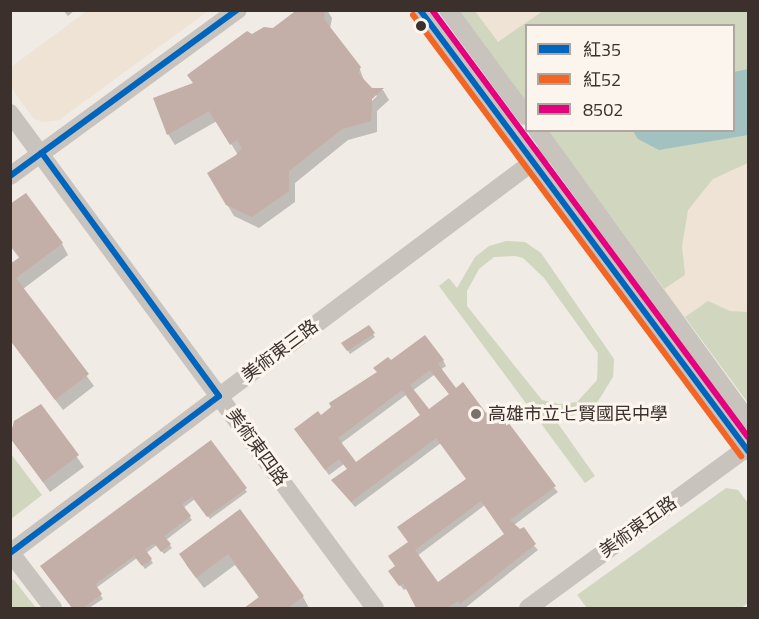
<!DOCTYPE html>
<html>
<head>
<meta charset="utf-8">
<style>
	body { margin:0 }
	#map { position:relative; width:759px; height:619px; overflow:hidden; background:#f0ebe5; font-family:"Titillium Web","Noto Sans TC",sans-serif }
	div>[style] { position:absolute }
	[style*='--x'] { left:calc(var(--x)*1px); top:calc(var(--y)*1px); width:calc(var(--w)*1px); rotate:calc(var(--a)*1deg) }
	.green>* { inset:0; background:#d1d6bf }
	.plaza>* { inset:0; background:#eee3d5 }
	.water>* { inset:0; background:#a1c2c1 }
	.shadow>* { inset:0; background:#0003 }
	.building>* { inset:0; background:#c3afa7 }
	.minor>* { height:18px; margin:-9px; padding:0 9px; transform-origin:9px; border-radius:9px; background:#c9c3be }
	.bus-1>* { height:6px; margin:-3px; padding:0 3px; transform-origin:3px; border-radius:3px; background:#0065bd }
	.bus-2>* { height:6px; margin:-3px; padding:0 3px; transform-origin:3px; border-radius:3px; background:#f26522 }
	.bus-3>* { height:6px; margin:-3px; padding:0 3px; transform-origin:3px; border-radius:3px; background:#e5007d }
	.dots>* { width:16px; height:16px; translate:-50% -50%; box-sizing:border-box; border:3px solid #fbf5ee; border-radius:50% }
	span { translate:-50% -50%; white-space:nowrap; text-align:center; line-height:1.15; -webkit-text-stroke:6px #fbf5ee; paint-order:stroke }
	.street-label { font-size:18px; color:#3b302b }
	.poi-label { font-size:18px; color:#3b302b }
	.left { translate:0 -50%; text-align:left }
	.frame { position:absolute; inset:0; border:12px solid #3b302b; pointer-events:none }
	.legend { position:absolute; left:525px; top:24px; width:210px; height:108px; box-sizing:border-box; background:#fbf5ee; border:2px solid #aea6a0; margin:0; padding:8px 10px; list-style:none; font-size:18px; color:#3b302b }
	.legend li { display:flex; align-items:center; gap:12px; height:30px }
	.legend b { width:30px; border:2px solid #aea6a0 }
</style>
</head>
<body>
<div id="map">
	<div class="green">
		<i style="clip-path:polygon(459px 11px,748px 11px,748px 403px,548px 131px,734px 130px,734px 26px,526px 26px,526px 102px)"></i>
		<i style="clip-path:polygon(evenodd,506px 241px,525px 242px,541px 253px,614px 359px,613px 377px,595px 406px,571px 416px,552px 415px,595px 476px,585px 483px,439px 286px,449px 278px,457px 288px,475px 257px,489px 246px,506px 241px,515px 256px,523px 258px,544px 278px,598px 353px,597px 380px,577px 402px,559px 404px,542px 400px,467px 306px,467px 291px,479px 269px,494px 257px,515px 256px)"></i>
		<i style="clip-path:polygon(11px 454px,42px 495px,11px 519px)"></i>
		<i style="clip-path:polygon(726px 488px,738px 490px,748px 503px,748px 603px,741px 608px,587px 608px,577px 595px)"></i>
		<i style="clip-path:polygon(11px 579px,14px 580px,36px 608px,11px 608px)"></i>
	</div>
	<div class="plaza">
		<i style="clip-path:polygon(87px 11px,87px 10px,208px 11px,59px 120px,42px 122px,33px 118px,11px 87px,11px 67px)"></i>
		<i style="clip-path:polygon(475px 11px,543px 11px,498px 42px)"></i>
		<i style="clip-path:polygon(748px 163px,748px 312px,730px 311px,708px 301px,685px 317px,664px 289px,685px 275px,682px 246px,688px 210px,713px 179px)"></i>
	</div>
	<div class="water">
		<i style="clip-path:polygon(748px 69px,748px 135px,659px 150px,638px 139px,633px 131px,734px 130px,734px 72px)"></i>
	</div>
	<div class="shadow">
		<i style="clip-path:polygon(63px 10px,75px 10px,68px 16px)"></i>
		<i style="clip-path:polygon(evenodd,305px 10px,327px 10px,332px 18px,330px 29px,359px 67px,365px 83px,371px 89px,383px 90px,389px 100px,377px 111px,377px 132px,348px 140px,295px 183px,295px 202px,259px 228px,234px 216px,209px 174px,238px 155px,217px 121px,175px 145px,168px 134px,194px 84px,252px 36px,274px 30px,305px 10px,375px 94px,377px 96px,367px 106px,375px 94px)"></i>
		<i style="clip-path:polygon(62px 244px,68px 255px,23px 289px,94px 386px,63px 410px,10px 340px,10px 266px,20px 259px,10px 246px)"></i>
		<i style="clip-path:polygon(368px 327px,375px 337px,350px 354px,343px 343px)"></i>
		<i style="clip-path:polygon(evenodd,443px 360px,446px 366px,440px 370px,455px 390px,486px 415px,558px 492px,514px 525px,538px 550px,465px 608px,418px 608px,408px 588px,404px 590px,393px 577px,396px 567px,409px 543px,468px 480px,441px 443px,355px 507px,333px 481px,348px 470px,344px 464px,329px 475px,299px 435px,391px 362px,443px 360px,434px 375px,450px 395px,429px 411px,412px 391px,434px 375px,443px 360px,406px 395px,421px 416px,356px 464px,340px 444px,406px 395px,443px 360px,485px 505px,506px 535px,438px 584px,417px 556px,485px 505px)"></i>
		<i style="clip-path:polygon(40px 406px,84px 467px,50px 492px,10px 437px,10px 429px)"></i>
		<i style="clip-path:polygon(211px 442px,247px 492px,210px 519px,195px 499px,183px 508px,192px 520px,166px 540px,172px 548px,164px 554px,157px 545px,146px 553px,153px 563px,145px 569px,137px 558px,96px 588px,103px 599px,89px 608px,73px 608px,44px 569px)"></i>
		<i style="clip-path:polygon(239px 511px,303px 597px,309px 608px,247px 608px,260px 599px,235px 565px,204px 588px,187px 566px,181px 555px)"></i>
	</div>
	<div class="building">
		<i style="clip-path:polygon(305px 10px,325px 10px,324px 19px,361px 67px,358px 73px,372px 88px,384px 88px,372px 99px,371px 121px,342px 129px,289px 171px,289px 191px,252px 217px,226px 205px,207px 173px,236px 155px,242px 148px,237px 140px,230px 145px,209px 111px,167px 135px,153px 98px,193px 83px,187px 75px,247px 31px,252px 34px,264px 27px,273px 28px,294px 12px)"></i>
		<i style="clip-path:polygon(26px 193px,63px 243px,16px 278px,89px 374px,55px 400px,10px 340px,10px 264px,20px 257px,10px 245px,10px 204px)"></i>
		<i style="clip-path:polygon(369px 325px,375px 333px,347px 351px,341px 343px)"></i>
		<i style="clip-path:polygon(evenodd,425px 335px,444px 360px,438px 364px,456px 388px,463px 382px,486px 413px,496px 406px,556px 486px,510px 520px,520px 529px,524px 527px,536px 544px,460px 604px,458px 601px,447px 608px,416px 608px,403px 583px,399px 586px,388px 571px,395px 566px,388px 556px,408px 542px,397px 527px,466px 479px,436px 438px,351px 502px,331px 480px,347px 469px,339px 459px,325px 470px,294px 429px,318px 411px,321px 415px,331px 407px,329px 403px,377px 372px,373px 368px,388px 357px,391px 360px,425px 335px,430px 370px,449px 394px,429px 409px,410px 385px,430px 370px,425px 335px,402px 390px,420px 415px,356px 462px,338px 438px,402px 390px,425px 335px,481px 501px,504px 534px,438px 582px,415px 550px,481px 501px)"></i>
		<i style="clip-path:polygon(41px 404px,79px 455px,43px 482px,10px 438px,14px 421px)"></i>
		<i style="clip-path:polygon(211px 440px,247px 488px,207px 517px,192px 497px,182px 504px,191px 516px,164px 536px,171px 544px,161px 552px,154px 543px,145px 549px,152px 559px,142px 566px,134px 556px,95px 584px,102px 594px,83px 608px,72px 608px,40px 566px)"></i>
		<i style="clip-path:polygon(240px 509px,304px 596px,288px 608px,244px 608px,259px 597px,228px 554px,196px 578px,179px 554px)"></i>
	</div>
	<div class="minor">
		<i style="--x:420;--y:10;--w:550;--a:53.36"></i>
		<i style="--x:448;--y:10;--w:132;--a:53.7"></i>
		<i style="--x:10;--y:113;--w:615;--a:53.6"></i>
		<i style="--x:537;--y:130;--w:359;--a:54"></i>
		<i style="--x:10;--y:176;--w:282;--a:-36.1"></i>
		<i style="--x:10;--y:552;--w:71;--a:52.5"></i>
		<i style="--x:10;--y:553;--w:674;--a:-36.8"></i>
		<i style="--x:528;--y:608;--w:273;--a:-36.2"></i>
	</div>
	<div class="bus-1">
		<i style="--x:420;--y:10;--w:550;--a:53.36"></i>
		<i style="--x:10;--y:176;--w:281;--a:-36.2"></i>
		<i style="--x:10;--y:553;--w:261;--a:-36.9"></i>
		<i style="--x:219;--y:396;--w:301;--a:-126.1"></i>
	</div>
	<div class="bus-2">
		<i style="--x:413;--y:15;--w:550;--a:53.36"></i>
	</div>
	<div class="bus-3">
		<i style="--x:432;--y:10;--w:531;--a:53.5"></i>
	</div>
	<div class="dots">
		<i style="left:421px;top:26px;background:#3b302b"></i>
		<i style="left:476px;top:414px;background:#7a716c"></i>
	</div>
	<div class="street-label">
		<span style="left:280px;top:351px;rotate:-37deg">美術東三路</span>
		<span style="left:257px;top:447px;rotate:54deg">美術東四路</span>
		<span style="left:638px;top:527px;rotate:-36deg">美術東五路</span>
	</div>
	<div class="poi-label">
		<span class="left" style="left:488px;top:414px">高雄市立七賢國民中學</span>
	</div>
	<div class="frame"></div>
	<ul class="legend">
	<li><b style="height:8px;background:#0065bd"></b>紅35</li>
	<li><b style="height:8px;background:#f26522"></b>紅52</li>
	<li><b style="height:8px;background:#e5007d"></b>8502</li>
	</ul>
</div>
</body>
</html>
